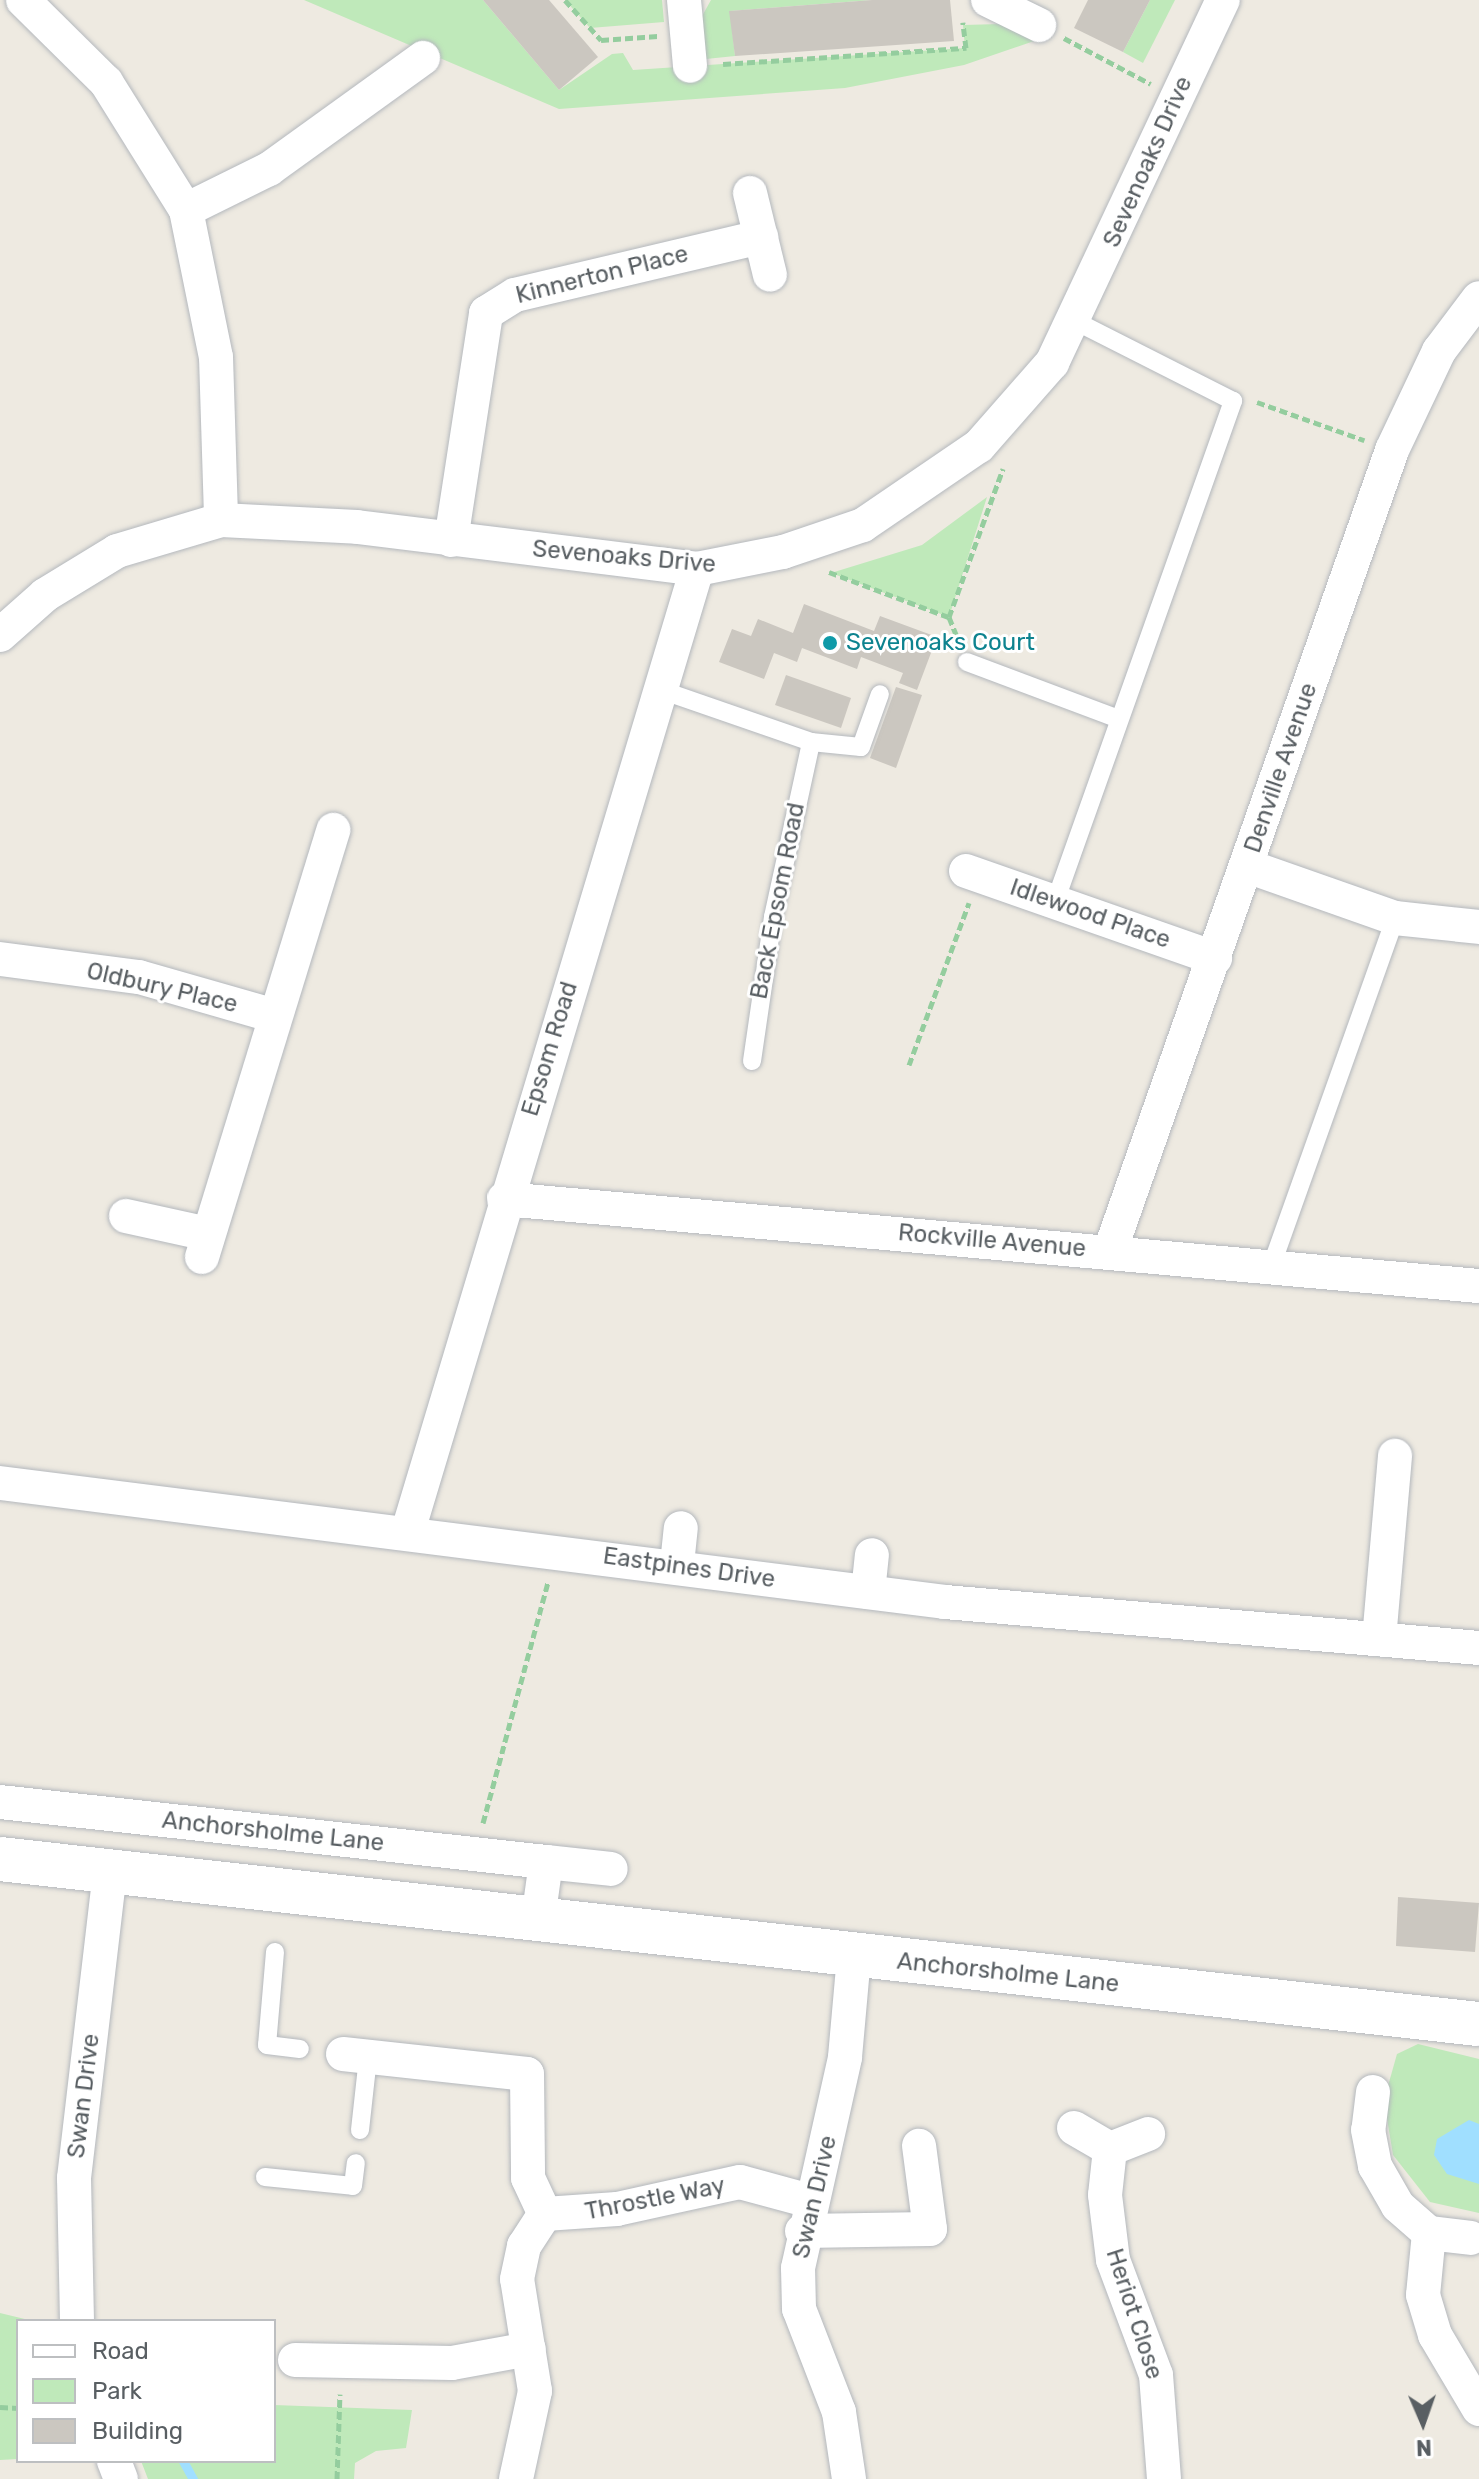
<!DOCTYPE html>
<html>
<head>
<meta charset="utf-8">
<style>
	body { margin:0 }
	#map { position:relative; width:1479px; height:2479px; overflow:hidden; background:#eeeae1; font-family:Rubik,sans-serif }
	div>[style] { position:absolute }
	[style*='--x'] { left:calc(var(--x)*1px); top:calc(var(--y)*1px); width:calc(var(--w)*1px); rotate:calc(var(--a)*1deg) }
	.green>* { inset:0; background:#bfe9ba }
	.water>* { inset:0; background:#a0dfff }
	.stream>* { height:9px; margin:-4.5px; padding:0 4.5px; transform-origin:4.5px; border-radius:4.5px; background:#a0dfff }
	.building>* { inset:0; background:#cbc7c0 }
	.path>* { height:5px; margin-top:-2.5px; transform-origin:0; background:repeating-linear-gradient(90deg,#94cd9e 0 8px,transparent 0 12px) }
	.roads { filter:drop-shadow(0 0 2px #b4b8bd) drop-shadow(0 0 2px #b4b8bd) }
	.lane>* { height:18px; margin:-9px; padding:0 9px; transform-origin:9px; border-radius:9px; background:#fff }
	.street>* { height:34px; margin:-17px; padding:0 17px; transform-origin:17px; border-radius:17px; background:#fff }
	.secondary>* { height:44px; margin:-22px; padding:0 22px; transform-origin:22px; border-radius:22px; background:#fff }
	.dots>* { width:22px; height:22px; translate:-50% -50%; box-sizing:border-box; border:4px solid #fff; border-radius:50% }
	span { translate:-50% -50%; white-space:nowrap; text-align:center; line-height:1.15; -webkit-text-stroke:6px #fff; paint-order:stroke }
	.street-label { font-size:24px; color:#595f63 }
	.culture-label { font-size:24px; color:#0d838f }
	.left { translate:0 -50%; text-align:left }
	.legend { position:absolute; left:16px; top:2319px; width:260px; height:144px; box-sizing:border-box; background:#fff; border:2px solid #bdbfc1; margin:0; padding:10px 14px; list-style:none; font-size:24px; color:#595f63 }
	.legend li { display:flex; align-items:center; gap:16px; height:40px }
	.legend b { width:40px; border:2px solid #bdbfc1 }
	.north { position:absolute; left:1383px; top:2383px; width:80px; height:80px; -webkit-text-stroke:6px #fff; paint-order:stroke; rotate:178deg; font-size:22px; font-weight:700; line-height:32px; text-align:center; color:#595f63 }
	.north::after { content:''; display:block; margin:auto; width:28px; height:36px; background:#595f63; clip-path:polygon(50% 0,100% 100%,50% 72%,0 100%) }
</style>
</head>
<body>
<div id="map">
	<div class="green">
		<i style="clip-path:polygon(304px 0,483px 0,559px 90px,612px 54px,623px 53px,633px 70px,965px 48px,963px 25px,1000px 24px,1037px 40px,964px 65px,845px 88px,559px 109px)"></i>
		<i style="clip-path:polygon(565px 0,662px 0,664px 22px,590px 28px)"></i>
		<i style="clip-path:polygon(711px 0,872px 0,730px 11px,735px 56px,706px 59px,701px 18px)"></i>
		<i style="clip-path:polygon(1150px 0,1175px 0,1143px 63px,1123px 52px)"></i>
		<i style="clip-path:polygon(987px 497px,949px 617px,831px 573px,922px 545px)"></i>
		<i style="clip-path:polygon(1418px 2044px,1479px 2059px,1479px 2213px,1430px 2202px,1393px 2155px,1384px 2100px,1397px 2054px)"></i>
		<i style="clip-path:polygon(0 2313px,33px 2321px,18px 2321px,18px 2459px,0 2460px)"></i>
		<i style="clip-path:polygon(274px 2405px,412px 2410px,406px 2448px,376px 2451px,355px 2463px,354px 2479px,148px 2479px,141px 2461px,274px 2461px)"></i>
	</div>
	<div class="water">
		<i style="clip-path:polygon(1469px 2120px,1479px 2124px,1479px 2184px,1447px 2174px,1434px 2155px,1437px 2139px)"></i>
	</div>
	<div class="stream">
		<i style="--x:183;--y:2461;--w:21;--a:61"></i>
	</div>
	<div class="building">
		<i style="clip-path:polygon(483px 0,549px 0,598px 57px,559px 90px)"></i>
		<i style="clip-path:polygon(872px 0,950px 0,954px 41px,735px 56px,729px 11px)"></i>
		<i style="clip-path:polygon(1088px 0,1150px 0,1123px 52px,1074px 28px)"></i>
		<i style="clip-path:polygon(804px 604px,874px 631px,880px 616px,937px 637px,917px 690px,899px 683px,903px 673px,861px 657px,857px 669px,802px 648px,797px 662px,774px 653px,764px 679px,719px 662px,732px 629px,751px 636px,758px 619px,793px 633px)"></i>
		<i style="clip-path:polygon(786px 675px,851px 698px,841px 728px,775px 705px)"></i>
		<i style="clip-path:polygon(896px 687px,922px 695px,896px 768px,870px 758px)"></i>
		<i style="clip-path:polygon(1398px 1897px,1479px 1903px,1475px 1952px,1396px 1946px)"></i>
	</div>
	<div class="path">
		<i style="--x:565;--y:0;--w:54;--a:48"></i>
		<i style="--x:601;--y:40;--w:57;--a:-4"></i>
		<i style="--x:1064;--y:38;--w:98;--a:27.9"></i>
		<i style="--x:723;--y:64;--w:244;--a:-3.8"></i>
		<i style="--x:966;--y:48;--w:26;--a:-97"></i>
		<i style="--x:1257;--y:402;--w:114;--a:19.6"></i>
		<i style="--x:829;--y:572;--w:128;--a:20.6"></i>
		<i style="--x:949;--y:617;--w:158;--a:-70"></i>
		<i style="--x:949;--y:617;--w:27;--a:68"></i>
		<i style="--x:909;--y:1065;--w:173;--a:-69.7"></i>
		<i style="--x:483;--y:1823;--w:250;--a:-74.9"></i>
		<i style="--x:0;--y:2407;--w:18;--a:3"></i>
		<i style="--x:337;--y:2479;--w:85;--a:-88"></i>
	</div>
	<div class="roads">
		<div class="lane">
			<i style="--x:967;--y:662;--w:162;--a:20.6"></i>
			<i style="--x:661;--y:690;--w:159;--a:19.1"></i>
			<i style="--x:811;--y:742;--w:50;--a:5.7"></i>
			<i style="--x:861;--y:747;--w:56;--a:-70.3"></i>
			<i style="--x:1055;--y:902;--w:532;--a:-70.44"></i>
			<i style="--x:1233;--y:401;--w:177;--a:-153.1"></i>
			<i style="--x:752;--y:1061;--w:146;--a:-81.7"></i>
			<i style="--x:773;--y:917;--w:179;--a:-77.7"></i>
			<i style="--x:1271;--y:1267;--w:370;--a:-70.4"></i>
			<i style="--x:275;--y:1952;--w:93;--a:94.9"></i>
			<i style="--x:267;--y:2045;--w:33;--a:7"></i>
			<i style="--x:360;--y:2130;--w:73;--a:-83.7"></i>
			<i style="--x:265;--y:2177;--w:88;--a:5.8"></i>
			<i style="--x:353;--y:2186;--w:23;--a:-83"></i>
		</div>
		<div class="street">
			<i style="--x:23;--y:0;--w:117;--a:44.7"></i>
			<i style="--x:106;--y:82;--w:151;--a:58"></i>
			<i style="--x:186;--y:210;--w:150;--a:78.5"></i>
			<i style="--x:216;--y:357;--w:163;--a:88.2"></i>
			<i style="--x:684;--y:0;--w:66;--a:84.8"></i>
			<i style="--x:988;--y:0;--w:57;--a:26.1"></i>
			<i style="--x:750;--y:193;--w:84;--a:76.3"></i>
			<i style="--x:186;--y:210;--w:93;--a:-26.3"></i>
			<i style="--x:269;--y:169;--w:190;--a:-35.8"></i>
			<i style="--x:451;--y:540;--w:230;--a:-81.2"></i>
			<i style="--x:486;--y:313;--w:34;--a:-32"></i>
			<i style="--x:515;--y:295;--w:253;--a:-13.3"></i>
			<i style="--x:0;--y:635;--w:60;--a:-41.6"></i>
			<i style="--x:45;--y:595;--w:84;--a:-31.4"></i>
			<i style="--x:117;--y:551;--w:109;--a:-16.6"></i>
			<i style="--x:221;--y:520;--w:136;--a:2.9"></i>
			<i style="--x:357;--y:527;--w:343;--a:7"></i>
			<i style="--x:697;--y:569;--w:88;--a:-11.2"></i>
			<i style="--x:783;--y:552;--w:84;--a:-18.6"></i>
			<i style="--x:863;--y:525;--w:140;--a:-34.3"></i>
			<i style="--x:979;--y:446;--w:111;--a:-48.7"></i>
			<i style="--x:1052;--y:363;--w:401;--a:-64.8"></i>
			<i style="--x:1247;--y:866;--w:157;--a:19.4"></i>
			<i style="--x:1395;--y:918;--w:84;--a:6.1"></i>
			<i style="--x:966;--y:871;--w:264;--a:19.3"></i>
			<i style="--x:0;--y:959;--w:140;--a:7.4"></i>
			<i style="--x:139;--y:977;--w:141;--a:16"></i>
			<i style="--x:504;--y:1199;--w:979;--a:5.1"></i>
			<i style="--x:126;--y:1216;--w:84;--a:12.4"></i>
			<i style="--x:1110;--y:1251;--w:849;--a:-70.6"></i>
			<i style="--x:1392;--y:450;--w:110;--a:-64.6"></i>
			<i style="--x:1439;--y:351;--w:66;--a:-53"></i>
			<i style="--x:202;--y:1257;--w:447;--a:-72.9"></i>
			<i style="--x:0;--y:1483;--w:952;--a:7.18"></i>
			<i style="--x:945;--y:1602;--w:536;--a:4.92"></i>
			<i style="--x:408;--y:1531;--w:1004;--a:-73.28"></i>
			<i style="--x:677;--y:1564;--w:36;--a:-84"></i>
			<i style="--x:868;--y:1592;--w:37;--a:-84"></i>
			<i style="--x:1379;--y:1639;--w:184;--a:-85"></i>
			<i style="--x:0;--y:1802;--w:549;--a:6.27"></i>
			<i style="--x:546;--y:1862;--w:59;--a:97.9"></i>
			<i style="--x:546;--y:1862;--w:65;--a:6.1"></i>
			<i style="--x:343;--y:2054;--w:185;--a:6.2"></i>
			<i style="--x:527;--y:2074;--w:104;--a:89.4"></i>
			<i style="--x:528;--y:2178;--w:40;--a:65"></i>
			<i style="--x:1373;--y:2092;--w:38;--a:97"></i>
			<i style="--x:1368;--y:2130;--w:37;--a:79"></i>
			<i style="--x:1375;--y:2166;--w:46;--a:60.1"></i>
			<i style="--x:1398;--y:2206;--w:41;--a:41.1"></i>
			<i style="--x:1429;--y:2233;--w:62;--a:95.5"></i>
			<i style="--x:1423;--y:2295;--w:42;--a:73.3"></i>
			<i style="--x:1435;--y:2335;--w:86;--a:59.3"></i>
			<i style="--x:1074;--y:2128;--w:42;--a:30.3"></i>
			<i style="--x:1110;--y:2149;--w:46;--a:96.2"></i>
			<i style="--x:1105;--y:2195;--w:65;--a:83"></i>
			<i style="--x:1113;--y:2260;--w:123;--a:69.5"></i>
			<i style="--x:1156;--y:2375;--w:104;--a:85.6"></i>
			<i style="--x:1110;--y:2149;--w:41;--a:-21.5"></i>
			<i style="--x:545;--y:2214;--w:72;--a:-4"></i>
			<i style="--x:617;--y:2209;--w:126;--a:-12.4"></i>
			<i style="--x:740;--y:2182;--w:73;--a:15.2"></i>
			<i style="--x:802;--y:2231;--w:128;--a:-0.9"></i>
			<i style="--x:930;--y:2229;--w:84;--a:-97.5"></i>
			<i style="--x:1429;--y:2233;--w:42;--a:6.8"></i>
			<i style="--x:77;--y:2321;--w:143;--a:-91.2"></i>
			<i style="--x:74;--y:2178;--w:309;--a:-83.3"></i>
			<i style="--x:295;--y:2360;--w:157;--a:1.1"></i>
			<i style="--x:452;--y:2363;--w:78;--a:-10.3"></i>
			<i style="--x:114;--y:2461;--w:19;--a:69"></i>
			<i style="--x:516;--y:2479;--w:90;--a:-77.8"></i>
			<i style="--x:535;--y:2391;--w:113;--a:-99.1"></i>
			<i style="--x:517;--y:2279;--w:34;--a:-78"></i>
			<i style="--x:524;--y:2246;--w:38;--a:-57"></i>
			<i style="--x:849;--y:2479;--w:68;--a:-98.5"></i>
			<i style="--x:839;--y:2412;--w:110;--a:-111.2"></i>
			<i style="--x:799;--y:2309;--w:41;--a:-91.4"></i>
			<i style="--x:798;--y:2268;--w:216;--a:-77.4"></i>
			<i style="--x:845;--y:2057;--w:100;--a:-84.9"></i>
		</div>
		<div class="secondary">
			<i style="--x:0;--y:1859;--w:1488;--a:6.37"></i>
		</div>
	</div>
	<div class="dots">
		<i style="left:830px;top:643px;background:#0f9aa8"></i>
	</div>
	<div class="street-label">
		<span style="left:1148px;top:162px;rotate:-66deg">Sevenoaks Drive</span>
		<span style="left:602px;top:275px;rotate:-14deg">Kinnerton Place</span>
		<span style="left:624px;top:557px;rotate:5deg">Sevenoaks Drive</span>
		<span style="left:1281px;top:768px;rotate:-71deg">Denville Avenue</span>
		<span style="left:778px;top:901px;rotate:-79deg">Back Epsom Road</span>
		<span style="left:1090px;top:914px;rotate:19deg">Idlewood Place</span>
		<span style="left:162px;top:988px;rotate:13deg">Oldbury Place</span>
		<span style="left:550px;top:1049px;rotate:-73deg">Epsom Road</span>
		<span style="left:992px;top:1241px;rotate:5deg">Rockville Avenue</span>
		<span style="left:689px;top:1568px;rotate:8deg">Eastpines Drive</span>
		<span style="left:273px;top:1832px;rotate:6deg">Anchorsholme Lane</span>
		<span style="left:1008px;top:1973px;rotate:6deg">Anchorsholme Lane</span>
		<span style="left:84px;top:2096px;rotate:-83deg">Swan Drive</span>
		<span style="left:815px;top:2197px;rotate:-77deg">Swan Drive</span>
		<span style="left:655px;top:2199px;rotate:-11deg">Throstle Way</span>
		<span style="left:1134px;top:2314px;rotate:72deg">Heriot Close</span>
	</div>
	<div class="culture-label">
		<span class="left" style="left:846px;top:643px">Sevenoaks Court</span>
	</div>
	<ul class="legend">
	<li><b style="height:10px;background:#fff"></b>Road</li>
	<li><b style="height:22px;background:#bfe9ba"></b>Park</li>
	<li><b style="height:22px;background:#cbc7c0"></b>Building</li>
	</ul>
	<div class="north">N</div>
</div>
</body>
</html>
